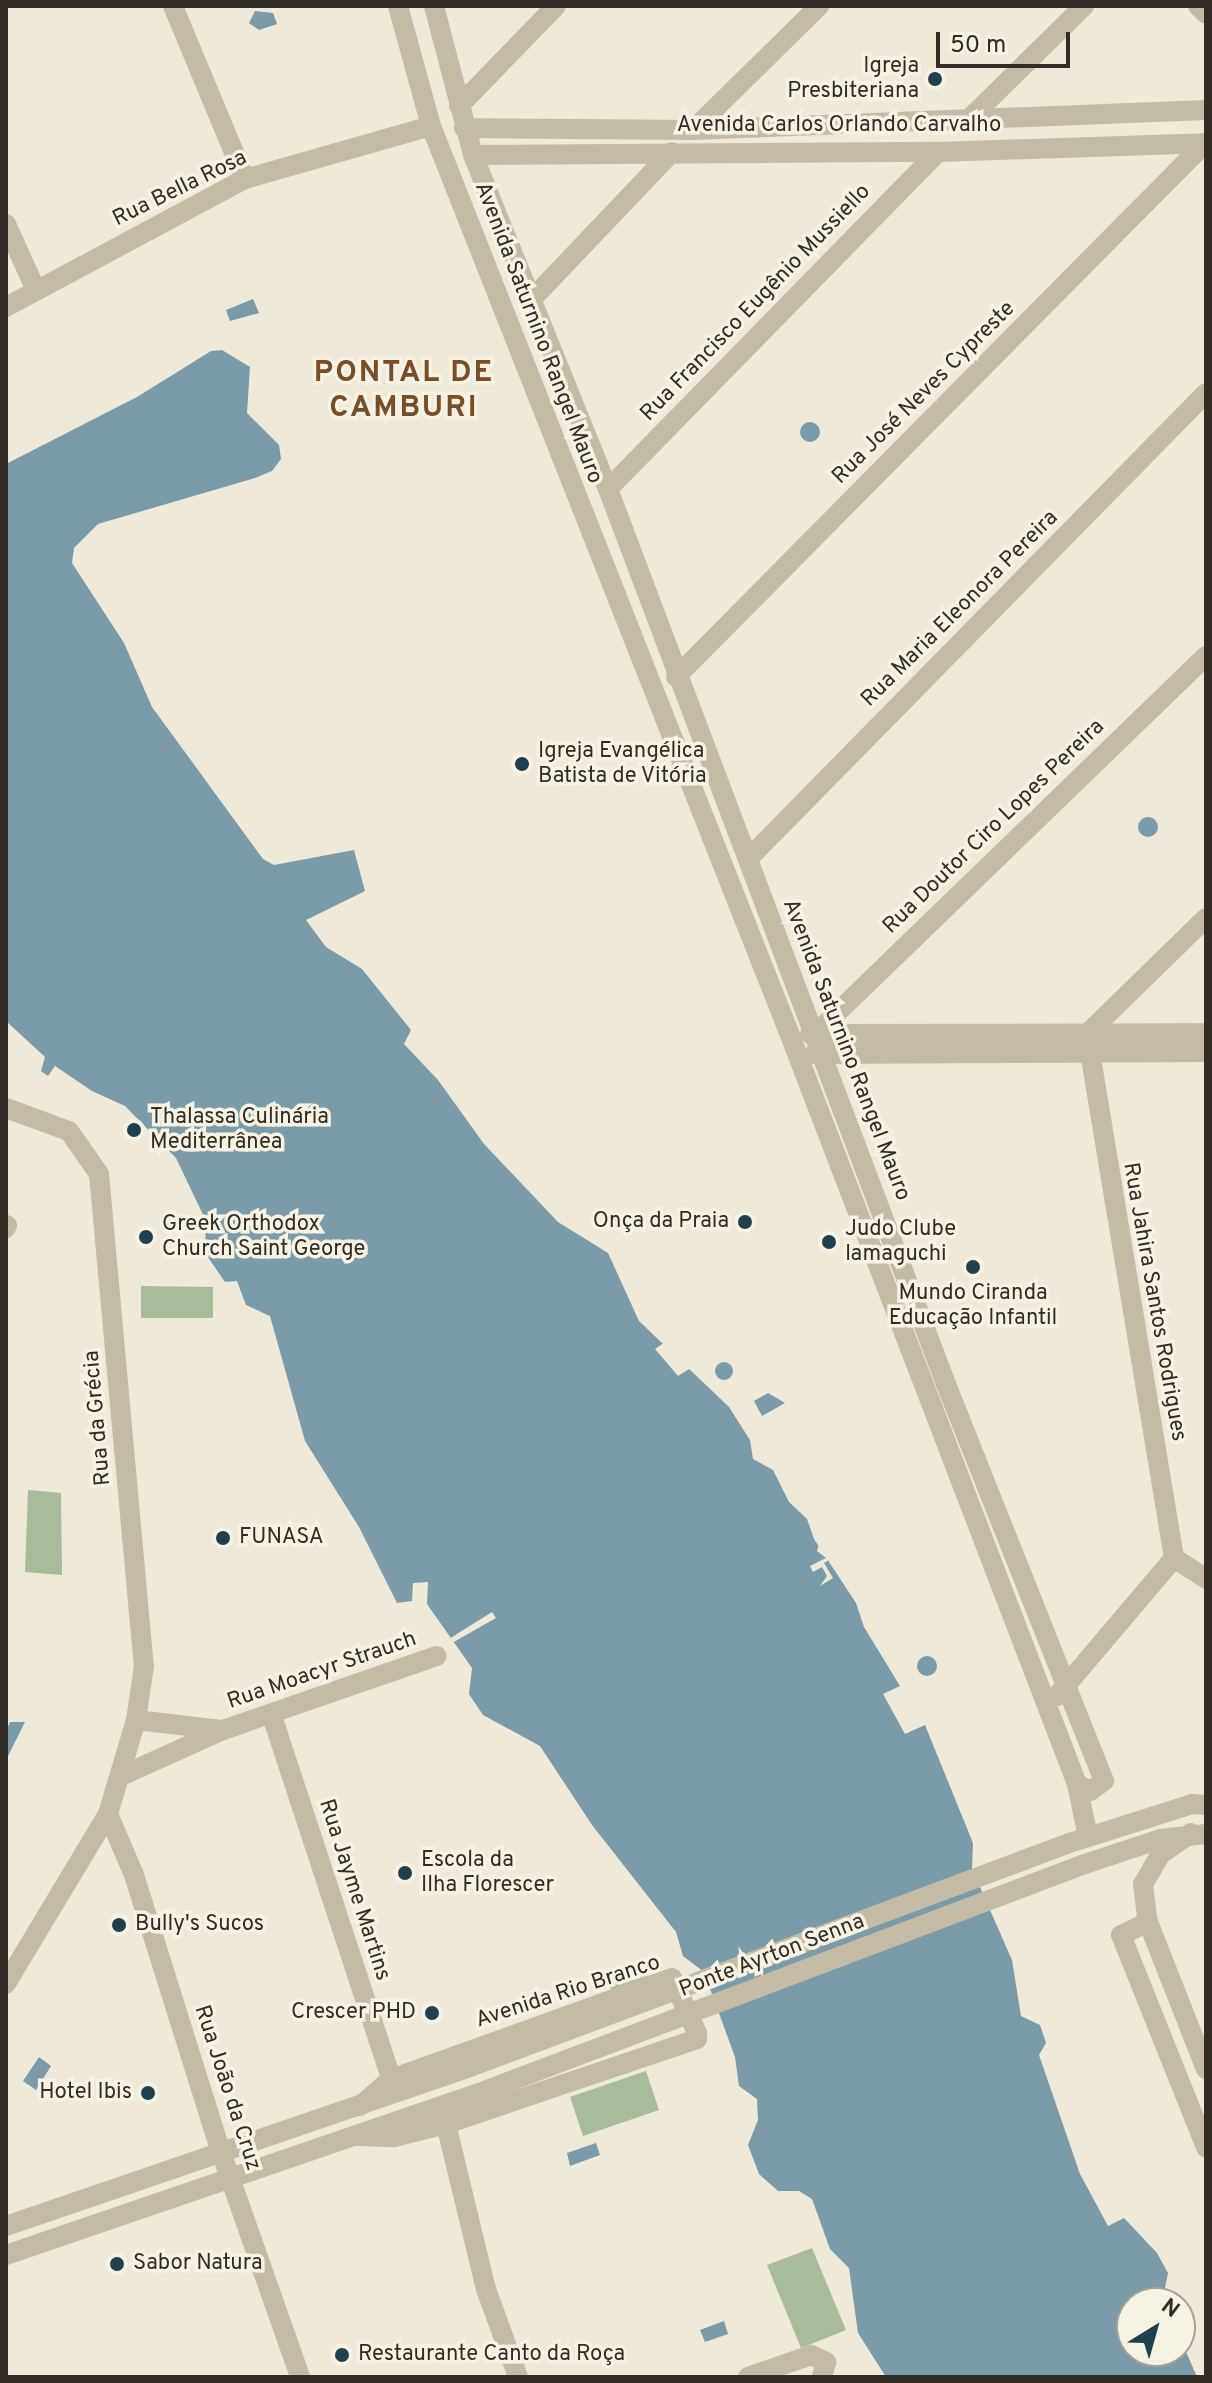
<!DOCTYPE html>
<html>
<head>
<meta charset="utf-8">
<style>
	body { margin:0 }
	#map { position:relative; width:1212px; height:2383px; overflow:hidden; background:#eee9d9; font-family:Overpass,sans-serif }
	div>[style] { position:absolute }
	[style*='--x'] { left:calc(var(--x)*1px); top:calc(var(--y)*1px); width:calc(var(--w)*1px); rotate:calc(var(--a)*1deg) }
	.green>* { inset:0; background:#a8bb9a }
	.water>* { inset:0; background:#7b9ba8 }
	.round { border-radius:50% }
	.pier>* { inset:0; background:#eee9d9 }
	.minor>* { height:20px; margin:-10px; padding:0 10px; transform-origin:10px; border-radius:10px; background:#c4bba6 }
	.minor-bridge>* { height:20px; margin:-10px; padding:0 10px; transform-origin:10px; border-radius:10px; background:#c4bba6 }
	.dots>* { width:22px; height:22px; translate:-50% -50%; box-sizing:border-box; border:4px solid #f6f2e4; border-radius:50% }
	span { translate:-50% -50%; white-space:nowrap; text-align:center; line-height:1.15; -webkit-text-stroke:7px #f6f2e4; paint-order:stroke }
	.poi-label { font-size:22px; color:#312c26 }
	.right { translate:-100% -50%; text-align:right }
	.left { translate:0 -50%; text-align:left }
	.street-label { font-size:22px; color:#312c26 }
	.district-label { font-size:30px; color:#784e27; font-weight:700; letter-spacing:2px }
	.frame { position:absolute; inset:0; border:8px solid #312c26; pointer-events:none }
	.north { position:absolute; left:1116px; top:2287px; width:80px; height:80px; box-sizing:border-box; background:#f6f2e4; border:2px solid #a7a398; border-radius:50%; rotate:37deg; font-size:22px; font-weight:700; line-height:32px; text-align:center; color:#312c26 }
	.north::after { content:''; display:block; margin:auto; width:28px; height:36px; background:#20404e; clip-path:polygon(50% 0,100% 100%,50% 72%,0 100%) }
	.scale { position:absolute; left:936px; top:32px; width:134px; height:36px; box-sizing:border-box; border:4px solid #312c26; border-top:0; padding-left:10px; font-size:24px; line-height:28px; white-space:nowrap; color:#312c26; -webkit-text-stroke:6px #f6f2e4; paint-order:stroke }
</style>
</head>
<body>
<div id="map">
	<div class="green">
		<i style="clip-path:polygon(141px 1286px,213px 1287px,213px 1318px,141px 1318px)"></i>
		<i style="clip-path:polygon(28px 1490px,61px 1493px,62px 1575px,25px 1572px)"></i>
		<i style="clip-path:polygon(644px 1967px,651px 1984px,614px 1996px,607px 1980px)"></i>
		<i style="clip-path:polygon(646px 2071px,659px 2110px,583px 2136px,570px 2097px)"></i>
		<i style="clip-path:polygon(812px 2248px,846px 2330px,801px 2348px,767px 2265px)"></i>
	</div>
	<div class="water">
		<i style="clip-path:polygon(255px 11px,273px 13px,277px 24px,259px 30px,249px 23px)"></i>
		<i style="clip-path:polygon(253px 299px,259px 313px,230px 321px,226px 310px)"></i>
		<i style="clip-path:polygon(222px 350px,250px 367px,247px 413px,279px 445px,281px 459px,272px 471px,255px 478px,98px 524px,74px 548px,72px 563px,124px 643px,152px 707px,263px 859px,274px 865px,354px 850px,365px 891px,306px 920px,326px 947px,362px 969px,411px 1030px,404px 1044px,438px 1080px,484px 1144px,558px 1222px,608px 1253px,639px 1321px,729px 1407px,750px 1440px,753px 1459px,773px 1470px,789px 1502px,807px 1519px,814px 1539px,856px 1603px,864px 1627px,900px 1686px,883px 1694px,905px 1734px,925px 1725px,973px 1843px,972px 1869px,1012px 1960px,1021px 2016px,1040px 2025px,1046px 2043px,1039px 2055px,1080px 2174px,1108px 2226px,1124px 2218px,1157px 2253px,1168px 2273px,1162px 2303px,1132px 2303px,1132px 2351px,1180px 2351px,1180px 2338px,1197px 2377px,886px 2377px,858px 2333px,849px 2268px,830px 2249px,812px 2199px,799px 2191px,778px 2191px,759px 2174px,748px 2145px,758px 2120px,757px 2099px,739px 2086px,735px 2057px,704px 1972px,683px 1956px,676px 1932px,592px 1825px,540px 1746px,483px 1715px,469px 1694px,472px 1668px,427px 1604px,428px 1582px,413px 1583px,412px 1601px,397px 1603px,359px 1527px,305px 1441px,270px 1316px,246px 1305px,237px 1281px,225px 1282px,205px 1253px,206px 1221px,176px 1158px,125px 1106px,92px 1091px,55px 1066px,48px 1076px,41px 1071px,45px 1057px,6px 1021px,6px 464px,137px 397px,211px 351px)"></i>
		<i class="round" style="left:800px;top:422px;width:20px;height:20px"></i>
		<i class="round" style="left:1138px;top:817px;width:20px;height:20px"></i>
		<i class="round" style="left:715px;top:1362px;width:18px;height:18px"></i>
		<i style="clip-path:polygon(768px 1393px,785px 1403px,762px 1416px,754px 1401px)"></i>
		<i class="round" style="left:917px;top:1656px;width:20px;height:20px"></i>
		<i style="clip-path:polygon(10px 1722px,25px 1722px,8px 1756px,6px 1732px)"></i>
		<i style="clip-path:polygon(39px 2057px,51px 2066px,36px 2090px,23px 2081px)"></i>
		<i style="clip-path:polygon(596px 2143px,600px 2155px,570px 2166px,567px 2153px)"></i>
		<i style="clip-path:polygon(724px 2321px,728px 2334px,705px 2342px,700px 2330px)"></i>
	</div>
	<div class="pier">
		<i style="clip-path:polygon(667px 1341px,689px 1359px,694px 1366px,678px 1376px,655px 1349px)"></i>
		<i style="clip-path:polygon(820px 1541px,832px 1558px,824px 1563px,833px 1578px,820px 1586px,827px 1576px,822px 1567px,813px 1572px,810px 1566px,826px 1558px,817px 1551px)"></i>
		<i style="clip-path:polygon(492px 1612px,496px 1618px,452px 1643px,449px 1639px)"></i>
	</div>
	<div class="minor">
		<i style="--x:173;--y:6;--w:187;--a:67.4"></i>
		<i style="--x:398;--y:6;--w:124;--a:74.6"></i>
		<i style="--x:431;--y:126;--w:972;--a:68.45"></i>
		<i style="--x:788;--y:1030;--w:807;--a:69.03"></i>
		<i style="--x:1077;--y:1784;--w:54;--a:78.3"></i>
		<i style="--x:434;--y:6;--w:154;--a:75.3"></i>
		<i style="--x:473;--y:155;--w:360;--a:68"></i>
		<i style="--x:608;--y:489;--w:957;--a:69.31"></i>
		<i style="--x:946;--y:1384;--w:427;--a:68.3"></i>
		<i style="--x:1104;--y:1781;--w:17;--a:144"></i>
		<i style="--x:1090;--y:1791;--w:15;--a:-152"></i>
		<i style="--x:1198;--y:6;--w:11;--a:45"></i>
		<i style="--x:459;--y:106;--w:139;--a:-45.9"></i>
		<i style="--x:965;--y:123;--w:167;--a:-44.5"></i>
		<i style="--x:464;--y:128;--w:229;--a:0.5"></i>
		<i style="--x:693;--y:130;--w:513;--a:-2.23"></i>
		<i style="--x:693;--y:130;--w:177;--a:-44.5"></i>
		<i style="--x:473;--y:155;--w:465;--a:-0.4"></i>
		<i style="--x:938;--y:152;--w:267;--a:-1.9"></i>
		<i style="--x:6;--y:224;--w:72;--a:65.6"></i>
		<i style="--x:531;--y:300;--w:204;--a:-46.4"></i>
		<i style="--x:6;--y:307;--w:271;--a:-28.2"></i>
		<i style="--x:245;--y:179;--w:193;--a:-15.9"></i>
		<i style="--x:608;--y:489;--w:472;--a:-45.6"></i>
		<i style="--x:676;--y:677;--w:752;--a:-45.27"></i>
		<i style="--x:748;--y:859;--w:653;--a:-45.5"></i>
		<i style="--x:816;--y:1033;--w:542;--a:-44.03"></i>
		<i style="--x:810;--y:1034;--w:396;--a:-0.1"></i>
		<i style="--x:1087;--y:1034;--w:531;--a:80.57"></i>
		<i style="--x:1087;--y:1034;--w:166;--a:-44.3"></i>
		<i style="--x:814;--y:1054;--w:392;--a:-0.3"></i>
		<i style="--x:6;--y:1108;--w:67;--a:20.1"></i>
		<i style="--x:69;--y:1131;--w:52;--a:55.1"></i>
		<i style="--x:99;--y:1174;--w:494;--a:84.8"></i>
		<i style="--x:144;--y:1666;--w:55;--a:98.4"></i>
		<i style="--x:136;--y:1720;--w:98;--a:106.6"></i>
		<i style="--x:108;--y:1814;--w:198;--a:121"></i>
		<i style="--x:6;--y:1228;--w:3;--a:-72"></i>
		<i style="--x:1174;--y:1558;--w:38;--a:33"></i>
		<i style="--x:1057;--y:1696;--w:181;--a:-49.7"></i>
		<i style="--x:272;--y:1716;--w:382;--a:71.8"></i>
		<i style="--x:136;--y:1720;--w:88;--a:6.6"></i>
		<i style="--x:121;--y:1776;--w:112;--a:-24.3"></i>
		<i style="--x:223;--y:1730;--w:226;--a:-19.1"></i>
		<i style="--x:108;--y:1814;--w:66;--a:66.9"></i>
		<i style="--x:134;--y:1875;--w:294;--a:72.6"></i>
		<i style="--x:222;--y:2155;--w:235;--a:70.6"></i>
		<i style="--x:1191;--y:1833;--w:38;--a:145"></i>
		<i style="--x:1160;--y:1855;--w:34;--a:120"></i>
		<i style="--x:1143;--y:1884;--w:38;--a:83"></i>
		<i style="--x:1148;--y:1922;--w:158;--a:68.5"></i>
		<i style="--x:1076;--y:1841;--w:122;--a:-17.7"></i>
		<i style="--x:1192;--y:1804;--w:14;--a:4"></i>
		<i style="--x:1082;--y:1865;--w:82;--a:-18.4"></i>
		<i style="--x:1160;--y:1839;--w:46;--a:-6.2"></i>
		<i style="--x:1148;--y:1922;--w:30;--a:154"></i>
		<i style="--x:1121;--y:1935;--w:229;--a:68.2"></i>
		<i style="--x:446;--y:2124;--w:170;--a:76.4"></i>
		<i style="--x:486;--y:2289;--w:94;--a:70"></i>
		<i style="--x:357;--y:2136;--w:37;--a:2"></i>
		<i style="--x:394;--y:2137;--w:54;--a:-14"></i>
		<i style="--x:446;--y:2124;--w:265;--a:-18.7"></i>
		<i style="--x:697;--y:2039;--w:6;--a:-90"></i>
		<i style="--x:697;--y:2033;--w:60;--a:-114.4"></i>
		<i style="--x:672;--y:1978;--w:299;--a:160.2"></i>
		<i style="--x:391;--y:2079;--w:41;--a:138.9"></i>
		<i style="--x:6;--y:2226;--w:490;--a:-18.9"></i>
		<i style="--x:6;--y:2255;--w:500;--a:-18.9"></i>
		<i style="--x:748;--y:2377;--w:67;--a:-19.2"></i>
		<i style="--x:811;--y:2355;--w:17;--a:25"></i>
		<i style="--x:826;--y:2362;--w:16;--a:105"></i>
	</div>
	<div class="minor-bridge">
		<i style="--x:470;--y:2067;--w:643;--a:-20.49"></i>
		<i style="--x:479;--y:2093;--w:645;--a:-20.71"></i>
	</div>
	<div class="dots">
		<i style="left:935px;top:79px;background:#20404e"></i>
		<i style="left:522px;top:764px;background:#20404e"></i>
		<i style="left:134px;top:1130px;background:#20404e"></i>
		<i style="left:745px;top:1222px;background:#20404e"></i>
		<i style="left:146px;top:1237px;background:#20404e"></i>
		<i style="left:829px;top:1242px;background:#20404e"></i>
		<i style="left:973px;top:1267px;background:#20404e"></i>
		<i style="left:223px;top:1538px;background:#20404e"></i>
		<i style="left:405px;top:1873px;background:#20404e"></i>
		<i style="left:119px;top:1925px;background:#20404e"></i>
		<i style="left:432px;top:2013px;background:#20404e"></i>
		<i style="left:148px;top:2093px;background:#20404e"></i>
		<i style="left:117px;top:2264px;background:#20404e"></i>
		<i style="left:342px;top:2355px;background:#20404e"></i>
	</div>
	<div class="poi-label">
		<span class="right" style="left:919px;top:79px">Igreja<br>Presbiteriana</span>
		<span class="left" style="left:538px;top:764px">Igreja Evangélica<br>Batista de Vitória</span>
		<span class="left" style="left:150px;top:1130px">Thalassa Culinária<br>Mediterrânea</span>
		<span class="right" style="left:729px;top:1222px">Onça da Praia</span>
		<span class="left" style="left:162px;top:1237px">Greek Orthodox<br>Church Saint George</span>
		<span class="left" style="left:845px;top:1242px">Judo Clube<br>Iamaguchi</span>
		<span style="left:973px;top:1306px">Mundo Ciranda<br>Educação Infantil</span>
		<span class="left" style="left:239px;top:1538px">FUNASA</span>
		<span class="left" style="left:421px;top:1873px">Escola da<br>Ilha Florescer</span>
		<span class="left" style="left:135px;top:1925px">Bully's Sucos</span>
		<span class="right" style="left:416px;top:2013px">Crescer PHD</span>
		<span class="right" style="left:132px;top:2093px">Hotel Ibis</span>
		<span class="left" style="left:133px;top:2264px">Sabor Natura</span>
		<span class="left" style="left:358px;top:2355px">Restaurante Canto da Roça</span>
	</div>
	<div class="street-label">
		<span style="left:839px;top:126px">Avenida Carlos Orlando Carvalho</span>
		<span style="left:180px;top:189px;rotate:-26deg">Rua Bella Rosa</span>
		<span style="left:756px;top:303px;rotate:-46deg">Rua Francisco Eugênio Mussiello</span>
		<span style="left:538px;top:333px;rotate:69deg">Avenida Saturnino Rangel Mauro</span>
		<span style="left:924px;top:393px;rotate:-45deg">Rua José Neves Cypreste</span>
		<span style="left:960px;top:609px;rotate:-45deg">Rua Maria Eleonora Pereira</span>
		<span style="left:994px;top:827px;rotate:-44deg">Rua Doutor Ciro Lopes Pereira</span>
		<span style="left:846px;top:1050px;rotate:69deg">Avenida Saturnino Rangel Mauro</span>
		<span style="left:1154px;top:1302px;rotate:80deg">Rua Jahira Santos Rodrigues</span>
		<span style="left:98px;top:1418px;rotate:-95deg">Rua da Grécia</span>
		<span style="left:322px;top:1671px;rotate:-19deg">Rua Moacyr Strauch</span>
		<span style="left:354px;top:1890px;rotate:72deg">Rua Jayme Martins</span>
		<span style="left:772px;top:1956px;rotate:-21deg">Ponte Ayrton Senna</span>
		<span style="left:568px;top:1992px;rotate:-18deg">Avenida Rio Branco</span>
		<span style="left:227px;top:2088px;rotate:72deg">Rua João da Cruz</span>
	</div>
	<div class="district-label">
		<span style="left:404px;top:391px">PONTAL DE<br>CAMBURI</span>
	</div>
	<div class="frame"></div>
	<div class="north">N</div>
	<div class="scale">50 m</div>
</div>
</body>
</html>
